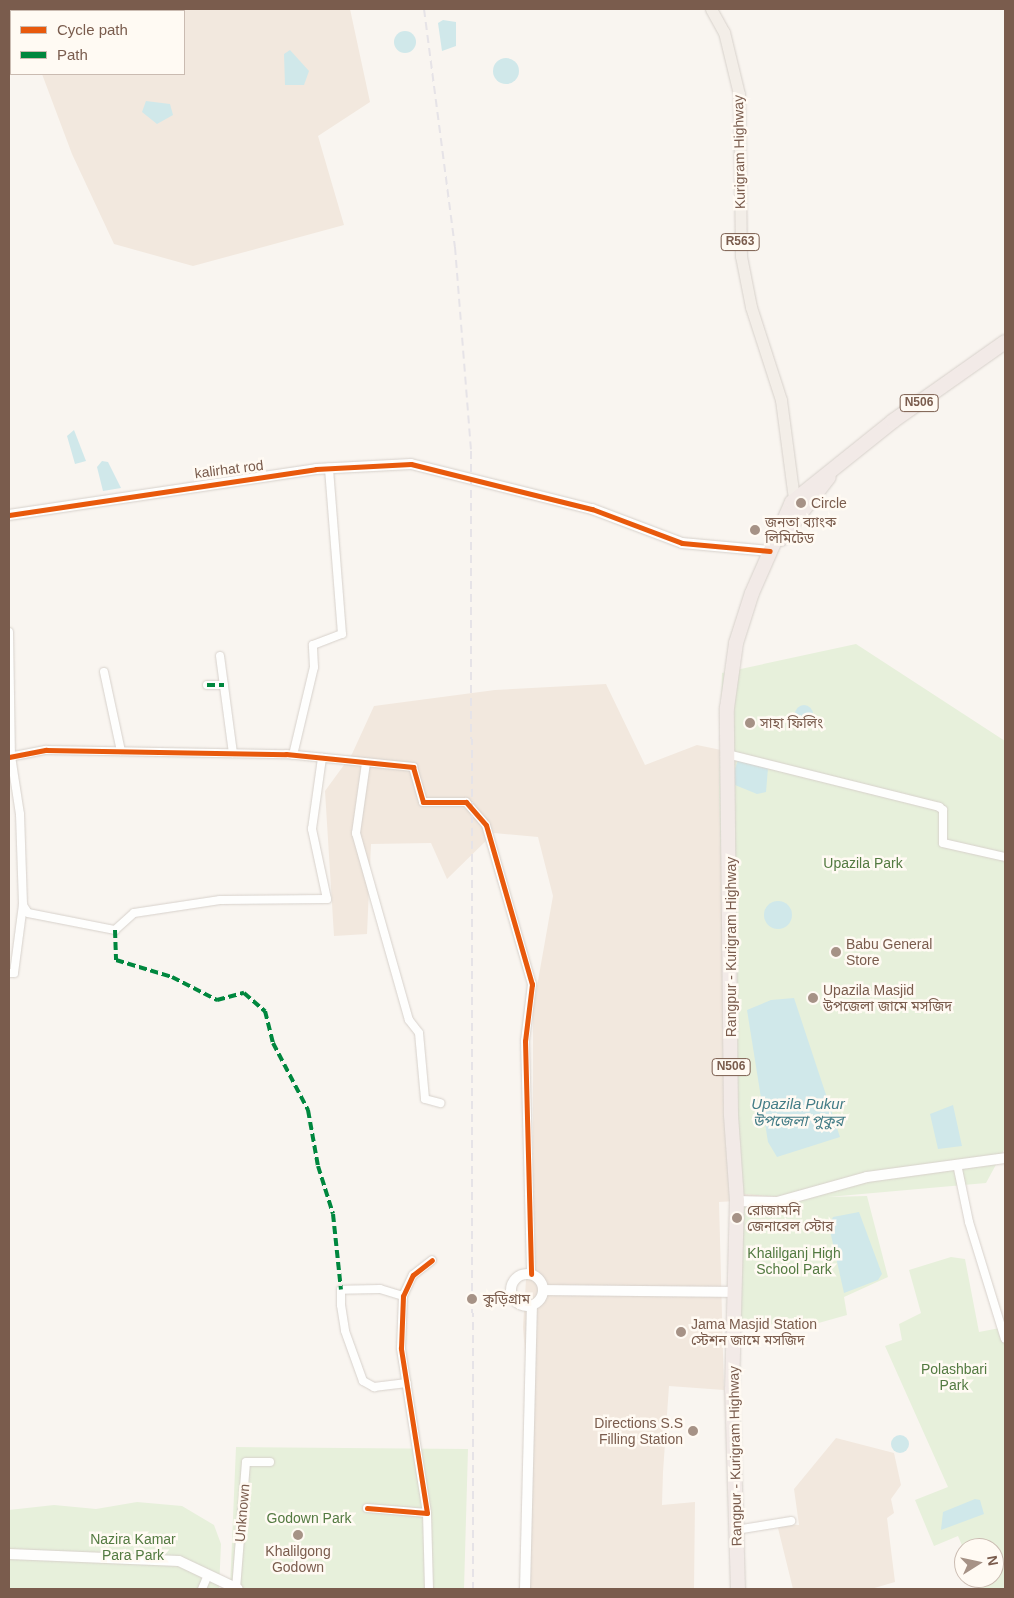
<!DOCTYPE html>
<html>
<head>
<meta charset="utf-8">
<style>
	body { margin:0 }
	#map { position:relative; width:1014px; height:1598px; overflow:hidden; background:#f9f5f0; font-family:Helvetica,"Noto Sans Bengali",sans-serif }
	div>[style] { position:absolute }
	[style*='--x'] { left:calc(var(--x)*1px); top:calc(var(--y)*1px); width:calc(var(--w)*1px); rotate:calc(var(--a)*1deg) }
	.residential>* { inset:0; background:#f2e8de }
	.green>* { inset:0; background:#e7f0db }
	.water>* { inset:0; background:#d0e8ea }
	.round { border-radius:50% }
	.roads { filter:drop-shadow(0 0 1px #d7d1cb) drop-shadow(0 0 1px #d7d1cb) }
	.street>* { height:8px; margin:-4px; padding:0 4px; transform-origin:4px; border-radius:4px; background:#fefefd }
	.secondary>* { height:10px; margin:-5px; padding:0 5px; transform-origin:5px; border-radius:5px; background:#fefefd }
	.secondary>.ring { margin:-5px; padding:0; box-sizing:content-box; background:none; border:10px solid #fefefd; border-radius:50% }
	.primary>* { height:11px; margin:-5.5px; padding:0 5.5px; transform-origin:5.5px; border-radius:5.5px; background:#f3eee8 }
	.highway>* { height:14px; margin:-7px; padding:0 7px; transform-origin:7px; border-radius:7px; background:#f2eae7 }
	.rail>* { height:2px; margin-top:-1px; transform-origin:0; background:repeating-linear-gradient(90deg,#e6e3e7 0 8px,transparent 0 13px) }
	.quiet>* { height:4px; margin-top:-2px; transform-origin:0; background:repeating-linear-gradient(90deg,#00873e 0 8px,transparent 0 12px) }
	.cycleway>* { height:5px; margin:-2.5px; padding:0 2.5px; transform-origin:2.5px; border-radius:2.5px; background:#e8590c }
	.dots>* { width:14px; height:14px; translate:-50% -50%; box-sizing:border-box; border:2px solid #fffaf3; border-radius:50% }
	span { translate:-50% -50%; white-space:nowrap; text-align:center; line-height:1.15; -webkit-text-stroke:5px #fffaf3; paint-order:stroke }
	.shield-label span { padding:1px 4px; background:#fffaf3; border:1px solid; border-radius:4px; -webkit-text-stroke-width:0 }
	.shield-label { font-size:12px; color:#7a5c4d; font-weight:700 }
	.street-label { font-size:14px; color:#7a5c4d }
	.poi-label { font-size:14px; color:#7a5c4d }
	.left { translate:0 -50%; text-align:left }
	.right { translate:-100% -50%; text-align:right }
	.park-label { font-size:14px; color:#537a41 }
	.water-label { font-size:15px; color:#437c86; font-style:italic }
	.frame { position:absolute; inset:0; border:10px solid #7a5c4d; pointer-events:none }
	.legend { position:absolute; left:10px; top:10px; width:175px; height:65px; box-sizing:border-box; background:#fffaf3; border:1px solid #cabbb1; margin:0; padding:6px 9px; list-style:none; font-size:15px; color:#7a5c4d }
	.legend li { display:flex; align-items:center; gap:10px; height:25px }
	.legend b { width:25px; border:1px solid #cabbb1 }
	.north { position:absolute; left:954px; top:1538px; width:50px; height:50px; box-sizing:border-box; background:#fffaf3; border:1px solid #cabbb1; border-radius:50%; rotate:80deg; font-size:14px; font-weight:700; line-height:20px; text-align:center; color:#7a5c4d }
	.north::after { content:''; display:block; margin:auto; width:18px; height:22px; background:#a69286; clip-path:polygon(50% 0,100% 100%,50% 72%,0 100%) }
</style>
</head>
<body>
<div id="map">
	<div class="residential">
		<i style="clip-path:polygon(12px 9px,350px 9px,370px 102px,318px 136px,344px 225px,193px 266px,114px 244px,72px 154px,42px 74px,184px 74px,184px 11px)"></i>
		<i style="clip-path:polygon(606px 684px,645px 765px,697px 745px,726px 751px,846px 1194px,719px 1202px,724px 1390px,669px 1386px,663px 1472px,662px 1505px,695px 1502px,694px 1589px,530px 1589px,529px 1403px,523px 1327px,533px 1170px,533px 1009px,553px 896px,538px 837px,494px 833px,447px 879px,431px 843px,371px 844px,367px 934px,334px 936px,325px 791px,352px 754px,374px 706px,495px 690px)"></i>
		<i style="clip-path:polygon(836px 1438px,894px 1453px,901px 1485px,891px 1499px,894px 1513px,887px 1518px,895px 1582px,871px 1589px,793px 1589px,777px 1524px,799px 1525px,794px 1489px)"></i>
	</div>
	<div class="green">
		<i style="clip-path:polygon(856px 644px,1005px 741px,1005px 1148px,986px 1183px,828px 1197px,867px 1196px,888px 1277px,844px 1297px,847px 1315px,815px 1324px,737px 1328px,732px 1209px,797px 1198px,730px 1193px,719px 792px,722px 673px)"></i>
		<i style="clip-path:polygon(951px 1257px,965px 1259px,979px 1332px,1005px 1327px,1005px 1589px,980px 1589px,975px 1578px,994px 1578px,994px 1548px,964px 1550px,958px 1536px,934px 1546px,915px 1500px,948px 1487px,885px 1346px,902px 1340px,899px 1324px,921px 1313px,909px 1270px)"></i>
		<i style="clip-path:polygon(236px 1447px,468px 1449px,464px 1589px,230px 1589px)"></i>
		<i style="clip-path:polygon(137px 1502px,182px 1506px,214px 1525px,221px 1544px,219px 1589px,9px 1589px,9px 1510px,54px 1505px,96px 1509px)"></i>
	</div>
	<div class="water">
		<i style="clip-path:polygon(443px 20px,456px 22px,456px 46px,442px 51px,438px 23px)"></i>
		<i class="round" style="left:394px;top:31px;width:22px;height:22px"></i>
		<i style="clip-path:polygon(290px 50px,309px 71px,304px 85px,285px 85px,284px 54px)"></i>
		<i class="round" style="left:493px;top:58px;width:26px;height:26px"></i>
		<i style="clip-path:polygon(146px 101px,170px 104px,173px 115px,157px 124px,142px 112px)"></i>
		<i style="clip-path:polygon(74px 430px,86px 461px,75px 464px,67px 436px)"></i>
		<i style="clip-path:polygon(102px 461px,108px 462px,121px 488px,103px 491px,97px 467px)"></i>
		<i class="round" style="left:795px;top:705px;width:18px;height:18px"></i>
		<i style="clip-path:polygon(738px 760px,768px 768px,766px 792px,757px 794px,735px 785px,733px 775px)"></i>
		<i class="round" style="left:764px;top:901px;width:28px;height:28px"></i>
		<i style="clip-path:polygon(794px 998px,840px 1137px,777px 1157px,768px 1142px,747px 1010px,771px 1000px)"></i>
		<i style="clip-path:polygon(953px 1105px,962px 1146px,938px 1149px,930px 1114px)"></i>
		<i style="clip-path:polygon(859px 1212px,882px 1274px,878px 1280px,844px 1293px,829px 1226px,833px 1217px)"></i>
		<i class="round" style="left:891px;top:1435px;width:18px;height:18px"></i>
		<i style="clip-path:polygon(975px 1499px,980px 1500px,984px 1514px,941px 1530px,943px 1512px)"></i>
	</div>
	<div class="roads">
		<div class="street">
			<i style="--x:9;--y:632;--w:124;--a:89.1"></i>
			<i style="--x:11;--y:756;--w:59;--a:81.2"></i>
			<i style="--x:20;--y:814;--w:91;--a:88.1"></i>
			<i style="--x:23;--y:905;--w:9;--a:58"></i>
			<i style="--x:28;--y:913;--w:89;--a:11.1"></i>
			<i style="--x:115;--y:930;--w:25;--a:-42"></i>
			<i style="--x:134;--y:913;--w:87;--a:-8.6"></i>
			<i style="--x:220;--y:900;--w:107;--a:-0.5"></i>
			<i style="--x:327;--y:899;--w:72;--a:-102.1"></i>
			<i style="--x:312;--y:829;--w:72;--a:-82"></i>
			<i style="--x:220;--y:656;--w:98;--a:82.4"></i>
			<i style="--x:104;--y:672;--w:81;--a:77.9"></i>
			<i style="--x:207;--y:685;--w:17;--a:0"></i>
			<i style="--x:727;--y:754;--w:219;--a:14"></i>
			<i style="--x:939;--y:807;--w:5;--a:37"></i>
			<i style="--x:943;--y:810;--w:33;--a:90"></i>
			<i style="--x:943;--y:843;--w:64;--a:12.7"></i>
			<i style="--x:293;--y:755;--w:90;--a:-76.6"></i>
			<i style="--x:314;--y:667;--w:22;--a:-93"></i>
			<i style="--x:313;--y:645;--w:31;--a:-21"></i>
			<i style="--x:342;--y:634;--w:167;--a:-94.5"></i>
			<i style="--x:9;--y:757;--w:38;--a:-11"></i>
			<i style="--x:46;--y:750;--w:240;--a:1"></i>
			<i style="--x:286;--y:754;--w:128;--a:5.8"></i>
			<i style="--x:413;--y:767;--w:36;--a:74"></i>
			<i style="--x:423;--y:802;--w:43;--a:0"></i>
			<i style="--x:466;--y:802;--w:30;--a:49"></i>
			<i style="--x:486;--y:825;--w:166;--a:73.9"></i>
			<i style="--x:532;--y:984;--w:57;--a:97"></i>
			<i style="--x:525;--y:1041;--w:233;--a:88.5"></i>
			<i style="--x:366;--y:763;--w:71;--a:98.1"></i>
			<i style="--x:356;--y:833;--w:194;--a:74.2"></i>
			<i style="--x:409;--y:1020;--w:16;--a:52"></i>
			<i style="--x:419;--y:1033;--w:66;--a:84.8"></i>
			<i style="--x:425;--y:1099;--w:16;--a:15"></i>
			<i style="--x:9;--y:973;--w:5;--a:0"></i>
			<i style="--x:14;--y:973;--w:69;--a:-82.5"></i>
			<i style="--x:957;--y:1164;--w:59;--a:78.3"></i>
			<i style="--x:969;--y:1222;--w:122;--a:72.9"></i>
			<i style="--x:403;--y:1296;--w:24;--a:-163"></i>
			<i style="--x:380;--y:1289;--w:39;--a:179"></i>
			<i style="--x:341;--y:1290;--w:15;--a:90"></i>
			<i style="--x:341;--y:1305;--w:26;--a:81"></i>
			<i style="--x:345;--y:1331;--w:53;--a:70.2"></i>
			<i style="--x:363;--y:1381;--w:13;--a:29"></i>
			<i style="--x:374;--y:1387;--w:33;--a:-7"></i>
			<i style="--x:367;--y:1508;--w:60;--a:4.8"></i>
			<i style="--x:427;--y:1513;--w:167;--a:-99"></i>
			<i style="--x:401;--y:1348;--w:52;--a:-87.8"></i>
			<i style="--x:403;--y:1296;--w:23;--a:-65"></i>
			<i style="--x:413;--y:1275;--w:24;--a:-38"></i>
			<i style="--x:427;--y:1513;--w:76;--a:88.5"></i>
			<i style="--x:736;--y:1530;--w:56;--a:-9.3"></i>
			<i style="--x:202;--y:1589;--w:13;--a:-67"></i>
			<i style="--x:236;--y:1589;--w:127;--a:-85.5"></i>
			<i style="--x:246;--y:1462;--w:24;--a:0"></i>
		</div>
		<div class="secondary">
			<i style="--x:9;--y:515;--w:310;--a:-8.5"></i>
			<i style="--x:316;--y:469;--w:95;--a:-3"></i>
			<i style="--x:411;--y:464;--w:187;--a:14"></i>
			<i style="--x:592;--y:509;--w:96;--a:20.7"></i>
			<i style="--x:682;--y:543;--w:88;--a:5.2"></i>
			<i style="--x:737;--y:1201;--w:40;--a:1.4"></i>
			<i style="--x:777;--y:1202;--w:93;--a:-15.5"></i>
			<i style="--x:867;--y:1177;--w:139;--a:-7.8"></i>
			<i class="ring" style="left:511px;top:1274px;width:22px;height:22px"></i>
			<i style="--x:544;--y:1290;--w:192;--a:0.6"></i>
			<i style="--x:9;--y:1554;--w:170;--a:2.4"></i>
			<i style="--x:179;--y:1561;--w:65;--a:25.4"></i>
			<i style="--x:525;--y:1589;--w:283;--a:-88.6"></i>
		</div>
		<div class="primary">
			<i style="--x:711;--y:9;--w:26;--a:61"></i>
			<i style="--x:724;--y:32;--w:64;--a:76.4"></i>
			<i style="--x:739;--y:94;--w:162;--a:89.3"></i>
			<i style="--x:741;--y:256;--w:52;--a:78.9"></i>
			<i style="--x:751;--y:307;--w:98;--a:72.1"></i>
			<i style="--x:781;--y:400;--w:108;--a:82.5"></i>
		</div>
		<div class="highway">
			<i style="--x:781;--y:539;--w:78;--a:-52.3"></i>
			<i style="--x:738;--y:1589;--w:199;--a:-91.7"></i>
			<i style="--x:732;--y:1390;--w:189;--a:-88.5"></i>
			<i style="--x:737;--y:1201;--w:86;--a:-94"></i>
			<i style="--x:731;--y:1115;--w:407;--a:-90.6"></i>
			<i style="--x:727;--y:708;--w:66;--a:-82.1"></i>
			<i style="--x:736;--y:643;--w:52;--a:-72.3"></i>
			<i style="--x:752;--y:593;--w:99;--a:-66.3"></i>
			<i style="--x:792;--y:502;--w:129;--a:-38.7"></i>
			<i style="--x:893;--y:421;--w:137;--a:-35.2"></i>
		</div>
	</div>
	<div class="rail">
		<i style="--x:424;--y:9;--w:240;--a:82.6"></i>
		<i style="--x:455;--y:247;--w:205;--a:85.5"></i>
		<i style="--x:471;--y:451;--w:1138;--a:89.9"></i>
	</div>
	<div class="quiet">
		<i style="--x:207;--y:685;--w:17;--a:0"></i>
		<i style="--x:115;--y:930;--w:30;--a:88"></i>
		<i style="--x:116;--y:960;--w:59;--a:16.9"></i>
		<i style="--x:172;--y:977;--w:51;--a:27.1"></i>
		<i style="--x:217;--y:1000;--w:28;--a:-15"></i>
		<i style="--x:244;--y:993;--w:28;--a:41"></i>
		<i style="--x:265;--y:1011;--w:33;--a:76"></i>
		<i style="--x:273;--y:1043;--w:76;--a:62.4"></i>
		<i style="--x:308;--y:1110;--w:57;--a:79.9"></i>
		<i style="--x:318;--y:1166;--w:50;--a:72.6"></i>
		<i style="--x:333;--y:1214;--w:76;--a:84"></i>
	</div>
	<div class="cycleway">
		<i style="--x:9;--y:515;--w:310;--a:-8.5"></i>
		<i style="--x:316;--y:469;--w:95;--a:-3"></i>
		<i style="--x:411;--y:464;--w:187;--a:14"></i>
		<i style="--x:592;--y:509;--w:96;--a:20.7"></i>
		<i style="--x:682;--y:543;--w:88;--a:5.2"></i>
		<i style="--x:9;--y:757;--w:38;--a:-11"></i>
		<i style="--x:46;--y:750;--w:240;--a:1"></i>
		<i style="--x:286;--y:754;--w:128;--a:5.8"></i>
		<i style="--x:413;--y:767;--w:36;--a:74"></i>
		<i style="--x:423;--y:802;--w:43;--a:0"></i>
		<i style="--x:466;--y:802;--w:30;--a:49"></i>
		<i style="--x:486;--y:825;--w:166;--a:73.9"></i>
		<i style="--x:532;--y:984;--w:57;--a:97"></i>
		<i style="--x:525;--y:1041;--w:233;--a:88.5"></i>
		<i style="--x:367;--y:1508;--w:60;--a:4.8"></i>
		<i style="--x:427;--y:1513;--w:167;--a:-99"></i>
		<i style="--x:401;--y:1348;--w:52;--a:-87.8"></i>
		<i style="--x:403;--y:1296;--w:23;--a:-65"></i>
		<i style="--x:413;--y:1275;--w:24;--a:-38"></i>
	</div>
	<div class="dots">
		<i style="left:801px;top:503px;background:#a69286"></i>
		<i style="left:755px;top:530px;background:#a69286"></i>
		<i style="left:750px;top:723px;background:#a69286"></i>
		<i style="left:836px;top:952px;background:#a69286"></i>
		<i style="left:813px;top:998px;background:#a69286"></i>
		<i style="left:737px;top:1218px;background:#a69286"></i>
		<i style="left:472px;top:1299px;background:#a69286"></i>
		<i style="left:681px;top:1332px;background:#a69286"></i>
		<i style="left:693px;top:1431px;background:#a69286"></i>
		<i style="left:298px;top:1535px;background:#a69286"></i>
	</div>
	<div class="shield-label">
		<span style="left:740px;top:242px">R563</span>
		<span style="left:919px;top:403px">N506</span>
		<span style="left:731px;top:1067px">N506</span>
	</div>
	<div class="street-label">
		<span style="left:739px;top:152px;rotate:-91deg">Kurigram Highway</span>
		<span style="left:229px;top:469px;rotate:-7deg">kalirhat rod</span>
		<span style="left:731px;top:947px;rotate:-90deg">Rangpur - Kurigram Highway</span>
		<span style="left:735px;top:1456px;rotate:-91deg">Rangpur - Kurigram Highway</span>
		<span style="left:242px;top:1513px;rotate:-85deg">Unknown</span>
	</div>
	<div class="poi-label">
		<span class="left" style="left:811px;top:503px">Circle</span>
		<span class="left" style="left:765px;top:530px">জনতা ব্যাংক<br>লিমিটেড</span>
		<span class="left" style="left:760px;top:723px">সাহা ফিলিং</span>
		<span class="left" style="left:846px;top:952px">Babu General<br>Store</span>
		<span class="left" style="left:823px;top:998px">Upazila Masjid<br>উপজেলা জামে মসজিদ</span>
		<span class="left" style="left:747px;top:1218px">রোজামনি<br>জেনারেল স্টোর</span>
		<span class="left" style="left:483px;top:1299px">কুড়িগ্রাম</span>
		<span class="left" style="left:691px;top:1332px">Jama Masjid Station<br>স্টেশন জামে মসজিদ</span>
		<span class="right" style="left:683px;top:1431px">Directions S.S<br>Filling Station</span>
		<span style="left:298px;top:1559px">Khalilgong<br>Godown</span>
	</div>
	<div class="park-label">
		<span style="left:863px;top:863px">Upazila Park</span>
		<span style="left:794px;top:1261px">Khalilganj High<br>School Park</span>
		<span style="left:954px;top:1377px">Polashbari<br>Park</span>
		<span style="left:309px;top:1518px">Godown Park</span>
		<span style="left:133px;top:1547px">Nazira Kamar<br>Para Park</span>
	</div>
	<div class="water-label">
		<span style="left:798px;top:1112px">Upazila Pukur<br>উপজেলা পুকুর</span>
	</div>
	<div class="frame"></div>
	<ul class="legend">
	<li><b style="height:6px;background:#e8590c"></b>Cycle path</li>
	<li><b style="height:6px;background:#00873e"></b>Path</li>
	</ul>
	<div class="north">N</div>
</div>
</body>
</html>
